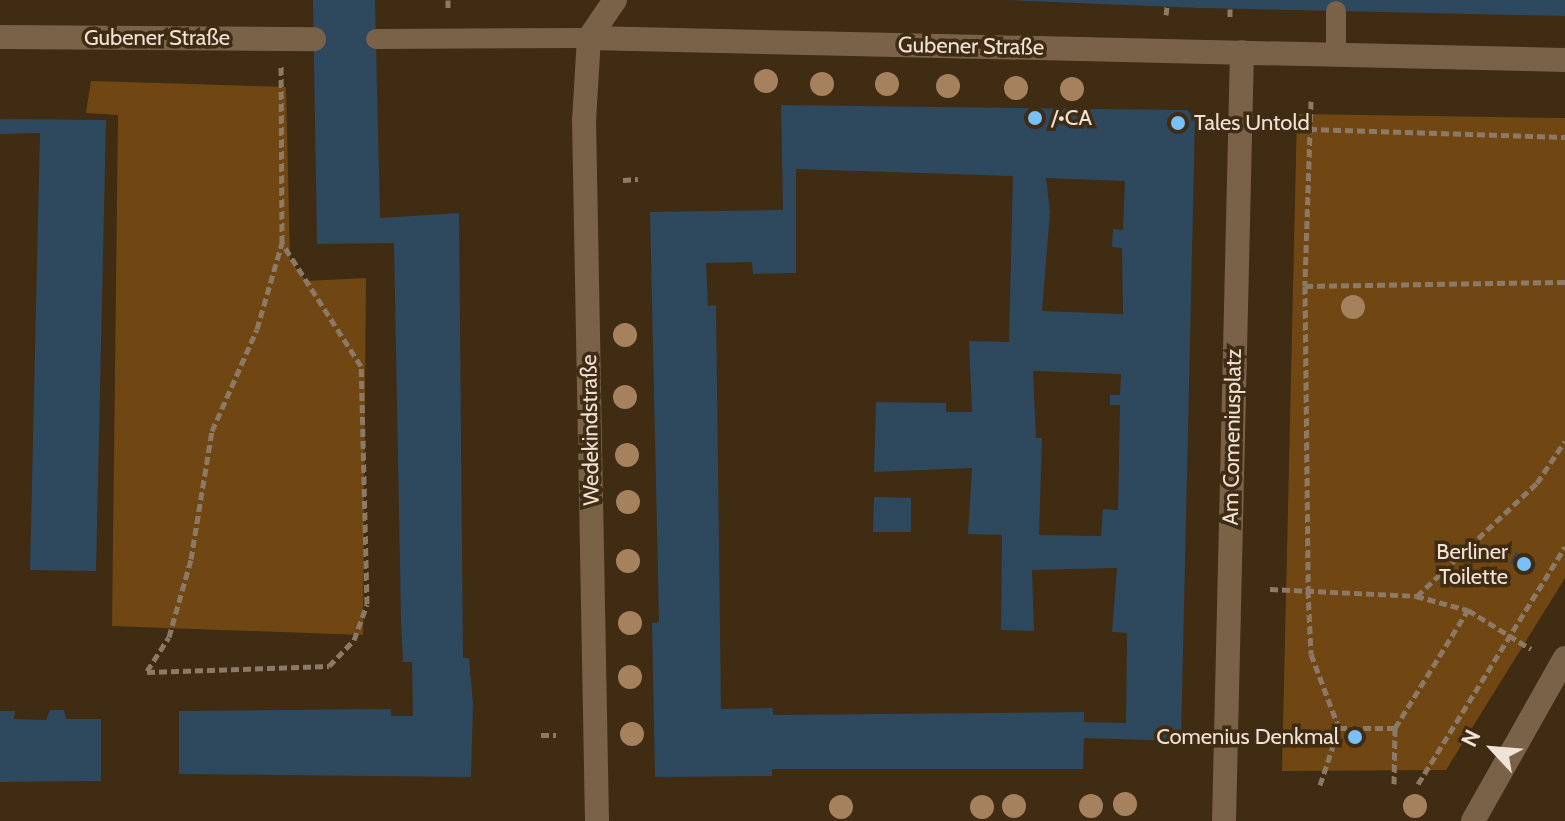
<!DOCTYPE html>
<html>
<head>
<meta charset="utf-8">
<style>
	body { margin:0 }
	#map { position:relative; width:1565px; height:821px; overflow:hidden; background:#402b13; font-family:Cabin,sans-serif }
	div>[style] { position:absolute }
	[style*='--x'] { left:calc(var(--x)*1px); top:calc(var(--y)*1px); width:calc(var(--w)*1px); rotate:calc(var(--a)*1deg) }
	.green>* { inset:0; background:#704713 }
	.building>* { inset:0; background:#2e485d }
	.path>* { height:5px; margin-top:-2.5px; transform-origin:0; background:repeating-linear-gradient(90deg,#8c7a66 0 8px,transparent 0 12px) }
	.lane>* { height:20px; margin:-10px; padding:0 10px; transform-origin:10px; border-radius:10px; background:#7a6249 }
	.street>* { height:24px; margin:-12px; padding:0 12px; transform-origin:12px; border-radius:12px; background:#7a6249 }
	.secondary>* { height:24px; margin:-12px; padding:0 12px; transform-origin:12px; border-radius:12px; background:#7a6249 }
	.trees>* { width:24px; height:24px; margin:-12px; border-radius:50%; background:#a5825d }
	.dots>* { width:22px; height:22px; translate:-50% -50%; box-sizing:border-box; border:4px solid #402b13; border-radius:50% }
	span { translate:-50% -50%; white-space:nowrap; text-align:center; line-height:1.15; -webkit-text-stroke:7px #402b13; paint-order:stroke }
	.street-label { font-size:22px; color:#f0e2d4 }
	.poi-label { font-size:22px; color:#f0e2d4 }
	.left { translate:0 -50%; text-align:left }
	.right { translate:-100% -50%; text-align:right }
	.north { position:absolute; left:1453px; top:709px; width:80px; height:80px; -webkit-text-stroke:6px #402b13; paint-order:stroke; rotate:296deg; font-size:22px; font-weight:700; line-height:32px; text-align:center; color:#f0e2d4 }
	.north::after { content:''; display:block; margin:auto; width:28px; height:36px; background:#f0e2d4; clip-path:polygon(50% 0,100% 100%,50% 72%,0 100%) }
</style>
</head>
<body>
<div id="map">
	<div class="green">
		<i style="clip-path:polygon(91px 81px,286px 87px,290px 260px,306px 281px,366px 278px,363px 635px,112px 626px,118px 115px,86px 113px)"></i>
		<i style="clip-path:polygon(1297px 114px,1565px 118px,1565px 578px,1446px 770px,1282px 771px)"></i>
	</div>
	<div class="building">
		<i style="clip-path:polygon(313px 0,375px 0,380px 218px,459px 213px,463px 658px,469px 658px,473px 704px,471px 777px,179px 774px,179px 711px,391px 709px,391px 716px,413px 716px,412px 662px,403px 662px,401px 621px,394px 243px,317px 244px)"></i>
		<i style="clip-path:polygon(1006px 0,1565px 0,1565px 16px,1199px 8px)"></i>
		<i style="clip-path:polygon(evenodd,781px 105px,1187px 110px,1195px 118px,1181px 741px,1084px 738px,1083px 769px,772px 769px,772px 776px,655px 777px,652px 623px,659px 622px,650px 212px,783px 210px,781px 105px,796px 169px,1013px 176px,1009px 342px,969px 341px,972px 412px,946px 412px,946px 403px,876px 402px,874px 472px,972px 468px,968px 534px,1002px 535px,1001px 630px,1034px 631px,1032px 570px,1117px 568px,1112px 632px,1127px 633px,1126px 723px,1084px 722px,1084px 712px,773px 715px,773px 708px,721px 709px,716px 305px,708px 306px,706px 263px,752px 262px,753px 274px,796px 273px,796px 169px,781px 105px,1046px 178px,1125px 181px,1123px 230px,1113px 229px,1112px 247px,1122px 248px,1123px 314px,1042px 311px,1050px 212px,1046px 178px,781px 105px,1033px 371px,1121px 374px,1120px 395px,1110px 395px,1110px 405px,1120px 405px,1118px 510px,1103px 509px,1101px 536px,1039px 535px,1042px 438px,1036px 438px,1033px 371px)"></i>
		<i style="clip-path:polygon(0 119px,106px 120px,96px 571px,30px 570px,40px 133px,0 134px)"></i>
		<i style="clip-path:polygon(874px 497px,911px 498px,911px 532px,873px 532px)"></i>
		<i style="clip-path:polygon(1516px 552px,1537px 564px,1531px 574px,1510px 563px)"></i>
		<i style="clip-path:polygon(50px 710px,64px 710px,66px 719px,101px 719px,101px 781px,0 782px,0 711px,15px 711px,14px 719px,46px 720px)"></i>
	</div>
	<div class="path">
		<i style="--x:448;--y:0;--w:9;--a:90"></i>
		<i style="--x:1230;--y:9;--w:8;--a:90"></i>
		<i style="--x:1166;--y:15;--w:8;--a:-83"></i>
		<i style="--x:1311;--y:101;--w:185;--a:91.9"></i>
		<i style="--x:1305;--y:286;--w:304;--a:89.4"></i>
		<i style="--x:1308;--y:590;--w:64;--a:87.3"></i>
		<i style="--x:1311;--y:654;--w:79;--a:69.3"></i>
		<i style="--x:1339;--y:728;--w:56;--a:0"></i>
		<i style="--x:1395;--y:728;--w:139;--a:-58.3"></i>
		<i style="--x:1309;--y:129;--w:256;--a:1.8"></i>
		<i style="--x:623;--y:180;--w:15;--a:-4"></i>
		<i style="--x:1305;--y:286;--w:260;--a:-0.9"></i>
		<i style="--x:1270;--y:589;--w:146;--a:2.7"></i>
		<i style="--x:1416;--y:596;--w:54;--a:15.1"></i>
		<i style="--x:1468;--y:610;--w:74;--a:31.8"></i>
		<i style="--x:1417;--y:596;--w:165;--a:-43.3"></i>
		<i style="--x:1537;--y:483;--w:50;--a:-56.3"></i>
		<i style="--x:147;--y:671;--w:40;--a:-57.1"></i>
		<i style="--x:169;--y:637;--w:81;--a:-74.2"></i>
		<i style="--x:191;--y:559;--w:130;--a:-80.7"></i>
		<i style="--x:212;--y:431;--w:111;--a:-66.2"></i>
		<i style="--x:257;--y:329;--w:90;--a:-73.8"></i>
		<i style="--x:147;--y:672;--w:182;--a:-1.9"></i>
		<i style="--x:329;--y:666;--w:36;--a:-46"></i>
		<i style="--x:354;--y:640;--w:38;--a:-70"></i>
		<i style="--x:367;--y:604;--w:238;--a:-91.4"></i>
		<i style="--x:361;--y:366;--w:146;--a:-122.7"></i>
		<i style="--x:282;--y:243;--w:177;--a:-90.3"></i>
		<i style="--x:541;--y:735;--w:15;--a:0"></i>
		<i style="--x:1394;--y:784;--w:56;--a:-89"></i>
		<i style="--x:1418;--y:784;--w:279;--a:-58.2"></i>
		<i style="--x:1320;--y:785;--w:60;--a:-71.6"></i>
	</div>
	<div class="lane">
		<i style="--x:376;--y:39;--w:213;--a:-0.3"></i>
		<i style="--x:1336;--y:54;--w:43;--a:-90"></i>
	</div>
	<div class="street">
		<i style="--x:0;--y:37;--w:314;--a:0.4"></i>
		<i style="--x:589;--y:38;--w:976;--a:1.29"></i>
		<i style="--x:1224;--y:821;--w:769;--a:-88.66"></i>
		<i style="--x:1473;--y:821;--w:187;--a:-60.6"></i>
	</div>
	<div class="secondary">
		<i style="--x:597;--y:821;--w:700;--a:-91.06"></i>
		<i style="--x:584;--y:121;--w:83;--a:-86.6"></i>
		<i style="--x:589;--y:38;--w:46;--a:-55.6"></i>
	</div>
	<div class="trees">
		<i style="left:766px;top:81px"></i>
		<i style="left:822px;top:84px"></i>
		<i style="left:887px;top:84px"></i>
		<i style="left:948px;top:86px"></i>
		<i style="left:1016px;top:88px"></i>
		<i style="left:1072px;top:89px"></i>
		<i style="left:1353px;top:307px"></i>
		<i style="left:625px;top:335px"></i>
		<i style="left:625px;top:397px"></i>
		<i style="left:627px;top:455px"></i>
		<i style="left:628px;top:502px"></i>
		<i style="left:628px;top:561px"></i>
		<i style="left:630px;top:623px"></i>
		<i style="left:630px;top:677px"></i>
		<i style="left:632px;top:734px"></i>
		<i style="left:1125px;top:804px"></i>
		<i style="left:1014px;top:806px"></i>
		<i style="left:1091px;top:806px"></i>
		<i style="left:1415px;top:806px"></i>
		<i style="left:841px;top:807px"></i>
		<i style="left:982px;top:807px"></i>
	</div>
	<div class="dots">
		<i style="left:1035px;top:118px;background:#79bff8"></i>
		<i style="left:1178px;top:123px;background:#79bff8"></i>
		<i style="left:1524px;top:564px;background:#79bff8"></i>
		<i style="left:1355px;top:737px;background:#79bff8"></i>
	</div>
	<div class="street-label">
		<span style="left:157px;top:38px">Gubener Straße</span>
		<span style="left:971px;top:46px;rotate:1deg">Gubener Straße</span>
		<span style="left:590px;top:430px;rotate:-91deg">Wedekindstraße</span>
		<span style="left:1232px;top:437px;rotate:-89deg">Am Comeniusplatz</span>
	</div>
	<div class="poi-label">
		<span class="left" style="left:1051px;top:118px">/•CA</span>
		<span class="left" style="left:1194px;top:123px">Tales Untold</span>
		<span class="right" style="left:1508px;top:564px">Berliner<br>Toilette</span>
		<span class="right" style="left:1339px;top:737px">Comenius Denkmal</span>
	</div>
	<div class="north">N</div>
</div>
</body>
</html>
